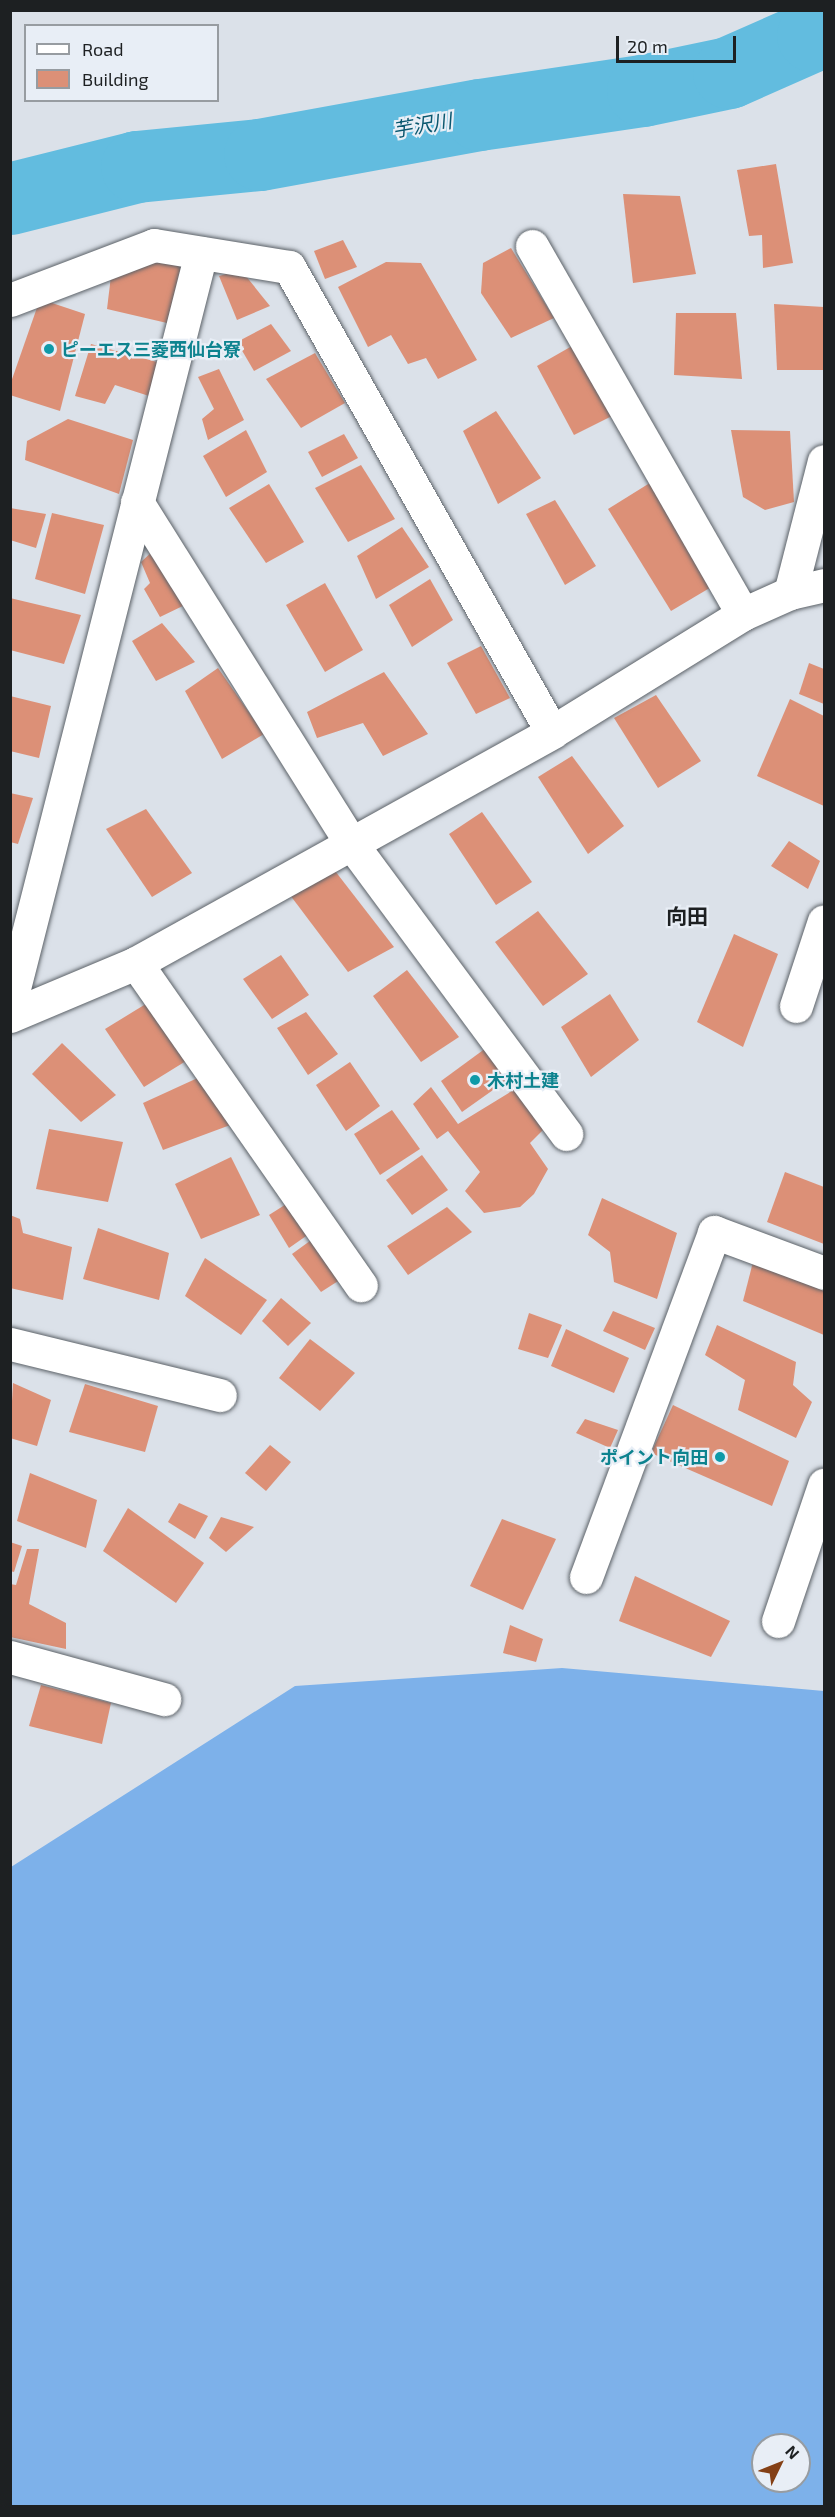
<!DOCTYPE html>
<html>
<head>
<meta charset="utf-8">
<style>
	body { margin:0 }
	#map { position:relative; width:835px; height:2517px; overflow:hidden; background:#dbe1e9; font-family:"Exo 2","Noto Sans JP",sans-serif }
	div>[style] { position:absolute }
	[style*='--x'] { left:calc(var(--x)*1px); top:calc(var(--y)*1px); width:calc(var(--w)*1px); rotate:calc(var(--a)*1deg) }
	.forest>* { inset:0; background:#7db1ea }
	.river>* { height:72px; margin:-36px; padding:0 36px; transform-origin:36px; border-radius:36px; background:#62bcdf }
	.building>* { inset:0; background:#dc9077 }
	.roads { filter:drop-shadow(0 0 2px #5c6268) drop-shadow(0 0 2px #5c6268) }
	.minor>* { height:33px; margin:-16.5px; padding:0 16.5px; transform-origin:16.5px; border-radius:16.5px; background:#fff }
	.dots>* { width:16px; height:16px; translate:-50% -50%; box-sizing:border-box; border:3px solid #e8eef6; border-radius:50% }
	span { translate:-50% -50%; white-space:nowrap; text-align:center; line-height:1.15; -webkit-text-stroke:4.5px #e8eef6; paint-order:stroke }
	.culture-label { font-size:18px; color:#0d838f; font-weight:700 }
	.left { translate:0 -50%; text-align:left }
	.right { translate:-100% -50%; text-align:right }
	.water-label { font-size:20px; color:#0a576f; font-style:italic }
	.quarter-label { font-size:21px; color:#1d2022; font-weight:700 }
	.frame { position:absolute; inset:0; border:12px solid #1d2022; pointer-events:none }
	.legend { position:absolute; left:24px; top:24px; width:195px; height:78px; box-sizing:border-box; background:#e8eef6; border:2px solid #979ca1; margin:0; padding:8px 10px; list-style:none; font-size:18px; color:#1d2022 }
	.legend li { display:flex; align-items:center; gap:12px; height:30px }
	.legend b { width:30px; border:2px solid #979ca1 }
	.north { position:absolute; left:751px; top:2433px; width:60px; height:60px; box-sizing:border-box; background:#e8eef6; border:2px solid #979ca1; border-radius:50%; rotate:47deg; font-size:16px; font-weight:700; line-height:24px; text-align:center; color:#1d2022 }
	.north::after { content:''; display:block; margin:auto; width:21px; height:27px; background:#844016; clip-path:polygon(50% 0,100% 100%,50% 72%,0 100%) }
	.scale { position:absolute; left:616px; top:36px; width:120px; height:27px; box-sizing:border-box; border:3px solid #1d2022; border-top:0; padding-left:8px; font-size:18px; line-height:21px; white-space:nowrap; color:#1d2022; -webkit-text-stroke:4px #e8eef6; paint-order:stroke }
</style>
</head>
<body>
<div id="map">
	<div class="forest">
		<i style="clip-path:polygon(evenodd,562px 1668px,824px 1691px,824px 2506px,11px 2506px,11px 1867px,295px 1686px,562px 1668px,763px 2445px,799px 2445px,799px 2481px,763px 2481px,763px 2445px)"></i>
	</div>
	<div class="river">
		<i style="--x:10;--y:199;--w:131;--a:-14.1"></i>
		<i style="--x:137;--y:167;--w:124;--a:-5.6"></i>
		<i style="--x:260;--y:155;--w:224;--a:-10.3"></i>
		<i style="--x:480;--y:115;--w:165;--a:-8.4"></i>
		<i style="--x:643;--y:91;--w:88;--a:-11.8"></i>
		<i style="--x:729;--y:73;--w:92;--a:-23.8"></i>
		<i style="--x:813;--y:36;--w:15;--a:-42"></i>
	</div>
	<div class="building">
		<i style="clip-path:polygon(776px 164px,793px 263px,763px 268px,762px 235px,749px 236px,737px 170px)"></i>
		<i style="clip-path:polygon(623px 194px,680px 196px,696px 274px,633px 283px)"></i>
		<i style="clip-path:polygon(343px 240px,357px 267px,325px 279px,314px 251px)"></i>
		<i style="clip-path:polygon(511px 248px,554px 318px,511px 338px,481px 293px,483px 263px)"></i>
		<i style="clip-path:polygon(141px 260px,181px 266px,167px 323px,107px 309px,111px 276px)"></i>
		<i style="clip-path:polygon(386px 262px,421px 263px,477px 360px,438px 379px,426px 358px,408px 364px,391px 335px,368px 347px,338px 287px)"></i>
		<i style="clip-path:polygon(241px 270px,270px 306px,237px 320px,219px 276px)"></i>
		<i style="clip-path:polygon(40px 299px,85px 314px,60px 411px,10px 395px,10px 385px)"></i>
		<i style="clip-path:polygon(774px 304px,824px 307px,824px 370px,777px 370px)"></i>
		<i style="clip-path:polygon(676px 313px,736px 313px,742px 379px,674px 375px)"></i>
		<i style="clip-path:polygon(271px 324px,291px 351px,254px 371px,237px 342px)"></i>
		<i style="clip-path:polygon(91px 344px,157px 362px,149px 396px,115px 385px,105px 404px,75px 396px)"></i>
		<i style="clip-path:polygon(572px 346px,614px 415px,574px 435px,537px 366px)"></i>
		<i style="clip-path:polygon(315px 353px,345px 403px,301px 428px,266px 379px)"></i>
		<i style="clip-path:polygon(219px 369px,244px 420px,208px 440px,202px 419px,214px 409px,198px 377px)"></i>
		<i style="clip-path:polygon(496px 411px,541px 478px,498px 504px,463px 431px)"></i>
		<i style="clip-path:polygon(68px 419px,133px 440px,119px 494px,25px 460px,27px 441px)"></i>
		<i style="clip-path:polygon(246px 430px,267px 472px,226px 497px,203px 456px)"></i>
		<i style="clip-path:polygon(731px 430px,790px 431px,794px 502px,765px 510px,743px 497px)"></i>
		<i style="clip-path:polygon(344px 434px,358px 458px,322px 477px,308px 452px)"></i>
		<i style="clip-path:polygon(361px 465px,395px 519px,348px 542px,315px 488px)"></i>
		<i style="clip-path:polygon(653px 481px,713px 586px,671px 611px,608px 509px)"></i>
		<i style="clip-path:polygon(269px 484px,304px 542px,266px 563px,229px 508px)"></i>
		<i style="clip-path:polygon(555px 500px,596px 566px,565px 585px,526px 514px)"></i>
		<i style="clip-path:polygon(10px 508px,46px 514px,36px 548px,10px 540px)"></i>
		<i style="clip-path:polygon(52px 513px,104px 525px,85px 594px,35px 579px)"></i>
		<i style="clip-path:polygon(402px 527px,429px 567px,376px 599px,357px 556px)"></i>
		<i style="clip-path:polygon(155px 549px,191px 602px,160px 617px,144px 589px,150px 583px,141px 562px)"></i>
		<i style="clip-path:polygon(430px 579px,453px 620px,412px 647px,389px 605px)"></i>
		<i style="clip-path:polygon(325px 583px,363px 650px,325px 672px,286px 605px)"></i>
		<i style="clip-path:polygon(10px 598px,81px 615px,64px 664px,10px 650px)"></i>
		<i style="clip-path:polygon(162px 623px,195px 662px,156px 681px,132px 641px)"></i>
		<i style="clip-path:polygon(481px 646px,510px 698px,476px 714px,447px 663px)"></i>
		<i style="clip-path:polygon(809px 663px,824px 669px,824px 704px,799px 694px)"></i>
		<i style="clip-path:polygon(218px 668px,264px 734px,222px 759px,185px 691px)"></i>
		<i style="clip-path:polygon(384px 672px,428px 734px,383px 756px,363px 723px,317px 738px,307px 712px)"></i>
		<i style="clip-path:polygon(656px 695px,701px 761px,658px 788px,614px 718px)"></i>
		<i style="clip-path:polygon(10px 696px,51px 706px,39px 758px,10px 751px)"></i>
		<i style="clip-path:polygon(790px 699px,824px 716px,824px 806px,757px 776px)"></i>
		<i style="clip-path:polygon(572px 756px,624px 826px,588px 854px,538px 777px)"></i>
		<i style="clip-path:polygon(10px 793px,33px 798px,18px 844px,10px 842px)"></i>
		<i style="clip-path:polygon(146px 809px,192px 873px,152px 897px,106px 829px)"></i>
		<i style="clip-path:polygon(482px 812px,532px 882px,496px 905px,449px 834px)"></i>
		<i style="clip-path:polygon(789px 841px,820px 861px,808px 889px,771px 866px)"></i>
		<i style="clip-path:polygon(332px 867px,394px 947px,348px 972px,290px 895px)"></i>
		<i style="clip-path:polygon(538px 911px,588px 974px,543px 1006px,495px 942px)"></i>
		<i style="clip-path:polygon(734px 934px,778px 954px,743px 1047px,697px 1022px)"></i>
		<i style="clip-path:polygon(281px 955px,309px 995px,272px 1019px,243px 979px)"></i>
		<i style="clip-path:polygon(407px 970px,459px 1037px,421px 1062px,373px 996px)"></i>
		<i style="clip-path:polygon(610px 994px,639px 1040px,591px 1077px,561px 1027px)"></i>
		<i style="clip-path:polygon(149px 1002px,186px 1061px,144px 1087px,105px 1029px)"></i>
		<i style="clip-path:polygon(306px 1012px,338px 1054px,308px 1075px,277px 1028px)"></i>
		<i style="clip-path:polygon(62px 1043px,116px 1095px,81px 1122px,32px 1074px)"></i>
		<i style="clip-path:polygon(486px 1048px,510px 1078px,462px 1112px,441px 1081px)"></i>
		<i style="clip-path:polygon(350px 1062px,380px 1106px,346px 1131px,316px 1085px)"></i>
		<i style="clip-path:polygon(202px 1076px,233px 1124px,163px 1150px,143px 1103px)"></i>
		<i style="clip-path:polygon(520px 1086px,546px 1127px,530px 1143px,548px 1169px,534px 1194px,520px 1207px,484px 1213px,465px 1191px,480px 1172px,448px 1131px,437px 1139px,413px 1104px,431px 1087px,458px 1124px)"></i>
		<i style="clip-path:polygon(392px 1110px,420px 1149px,380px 1175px,354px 1134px)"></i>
		<i style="clip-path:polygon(49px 1129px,123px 1142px,108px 1202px,36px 1189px)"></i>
		<i style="clip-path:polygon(422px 1155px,448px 1190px,412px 1215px,386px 1180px)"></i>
		<i style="clip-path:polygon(231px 1157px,260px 1215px,201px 1239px,175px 1184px)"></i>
		<i style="clip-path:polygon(785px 1172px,824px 1187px,824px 1244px,767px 1222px)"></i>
		<i style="clip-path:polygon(602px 1198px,677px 1233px,657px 1299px,614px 1282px,610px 1252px,588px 1235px)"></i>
		<i style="clip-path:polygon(291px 1201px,309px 1234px,289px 1248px,269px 1215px)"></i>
		<i style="clip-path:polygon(447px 1207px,472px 1232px,408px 1275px,387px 1246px)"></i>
		<i style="clip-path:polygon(10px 1215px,20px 1219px,23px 1233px,72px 1247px,63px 1300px,10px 1288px)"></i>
		<i style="clip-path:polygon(98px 1228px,169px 1253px,159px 1300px,83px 1279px)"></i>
		<i style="clip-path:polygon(314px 1238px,346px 1276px,321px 1292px,292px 1254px)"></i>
		<i style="clip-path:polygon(205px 1258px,267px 1300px,241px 1335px,185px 1296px)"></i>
		<i style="clip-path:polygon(753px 1262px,824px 1291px,824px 1335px,743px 1301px)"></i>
		<i style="clip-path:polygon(281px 1298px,311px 1323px,288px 1346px,262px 1321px)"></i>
		<i style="clip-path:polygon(613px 1311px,655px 1328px,645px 1350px,603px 1331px)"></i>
		<i style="clip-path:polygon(529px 1313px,562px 1325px,548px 1358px,518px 1349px)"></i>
		<i style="clip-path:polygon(717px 1325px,796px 1362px,793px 1385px,812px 1402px,796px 1438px,738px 1410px,745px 1380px,705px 1355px)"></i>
		<i style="clip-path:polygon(566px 1329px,629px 1358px,614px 1393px,551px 1366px)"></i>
		<i style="clip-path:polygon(310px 1339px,355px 1373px,320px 1411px,279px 1378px)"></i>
		<i style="clip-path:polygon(13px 1383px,51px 1400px,37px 1446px,10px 1438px)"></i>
		<i style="clip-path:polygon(85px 1384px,158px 1406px,145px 1452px,69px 1432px)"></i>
		<i style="clip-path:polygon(673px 1405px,789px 1461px,772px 1506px,651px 1453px)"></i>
		<i style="clip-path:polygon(585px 1419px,618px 1430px,610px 1448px,576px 1433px)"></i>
		<i style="clip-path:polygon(270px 1445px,291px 1462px,266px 1491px,245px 1473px)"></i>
		<i style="clip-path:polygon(30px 1473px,97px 1500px,86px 1548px,17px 1521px)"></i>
		<i style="clip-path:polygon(179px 1503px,208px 1516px,195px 1539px,168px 1522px)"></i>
		<i style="clip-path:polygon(128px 1508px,204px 1563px,176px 1603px,103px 1551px)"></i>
		<i style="clip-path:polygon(221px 1517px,254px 1527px,226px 1552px,209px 1538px)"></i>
		<i style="clip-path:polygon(502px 1519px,556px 1539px,523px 1610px,470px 1586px)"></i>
		<i style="clip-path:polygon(10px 1542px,22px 1546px,14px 1572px,10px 1571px)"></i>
		<i style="clip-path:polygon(27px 1549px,39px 1549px,29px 1604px,66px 1623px,66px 1649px,10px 1637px,10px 1584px,16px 1585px)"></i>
		<i style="clip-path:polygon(635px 1576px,730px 1621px,711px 1657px,619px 1621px)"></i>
		<i style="clip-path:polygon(510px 1625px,543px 1639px,536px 1662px,503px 1653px)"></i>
		<i style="clip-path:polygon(41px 1685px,111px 1703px,102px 1744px,29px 1726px)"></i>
	</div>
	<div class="roads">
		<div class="minor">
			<i style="--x:532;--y:246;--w:424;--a:60.2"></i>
			<i style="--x:10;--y:300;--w:154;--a:-20.9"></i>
			<i style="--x:154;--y:245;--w:137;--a:9.3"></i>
			<i style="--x:289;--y:267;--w:534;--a:60.51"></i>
			<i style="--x:137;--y:502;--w:403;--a:57.9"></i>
			<i style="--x:351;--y:843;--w:362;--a:53.5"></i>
			<i style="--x:790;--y:593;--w:136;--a:-75.6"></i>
			<i style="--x:136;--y:963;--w:393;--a:55.1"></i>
			<i style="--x:10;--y:1004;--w:775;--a:-75.73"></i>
			<i style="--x:796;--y:1006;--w:89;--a:-71.8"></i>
			<i style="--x:10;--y:1016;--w:137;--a:-22.8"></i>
			<i style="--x:136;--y:963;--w:476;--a:-29"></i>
			<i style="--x:552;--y:732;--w:225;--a:-31.7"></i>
			<i style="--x:743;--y:614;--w:51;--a:-24.1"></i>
			<i style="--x:790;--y:593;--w:35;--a:-13"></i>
			<i style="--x:10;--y:1344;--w:216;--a:13.7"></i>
			<i style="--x:586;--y:1577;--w:368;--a:-69.6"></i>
			<i style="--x:714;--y:1232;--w:117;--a:20.4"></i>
			<i style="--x:778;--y:1621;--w:144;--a:-71.3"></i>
			<i style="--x:10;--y:1657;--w:160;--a:15.3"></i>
		</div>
	</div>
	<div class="dots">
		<i style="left:49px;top:349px;background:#0f9aa8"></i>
		<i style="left:475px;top:1080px;background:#0f9aa8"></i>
		<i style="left:720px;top:1457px;background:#0f9aa8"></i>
	</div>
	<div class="culture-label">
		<span class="left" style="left:61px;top:349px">ピーエス三菱西仙台寮</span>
		<span class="left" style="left:487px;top:1080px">木村土建</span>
		<span class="right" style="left:708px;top:1457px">ポイント向田</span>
	</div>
	<div class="water-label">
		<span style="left:422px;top:125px;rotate:-10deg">芋沢川</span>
	</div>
	<div class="quarter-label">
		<span style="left:687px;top:916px">向田</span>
	</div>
	<div class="frame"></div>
	<ul class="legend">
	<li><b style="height:8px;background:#fff"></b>Road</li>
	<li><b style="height:16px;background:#dc9077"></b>Building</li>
	</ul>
	<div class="north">N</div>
	<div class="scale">20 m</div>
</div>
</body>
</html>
